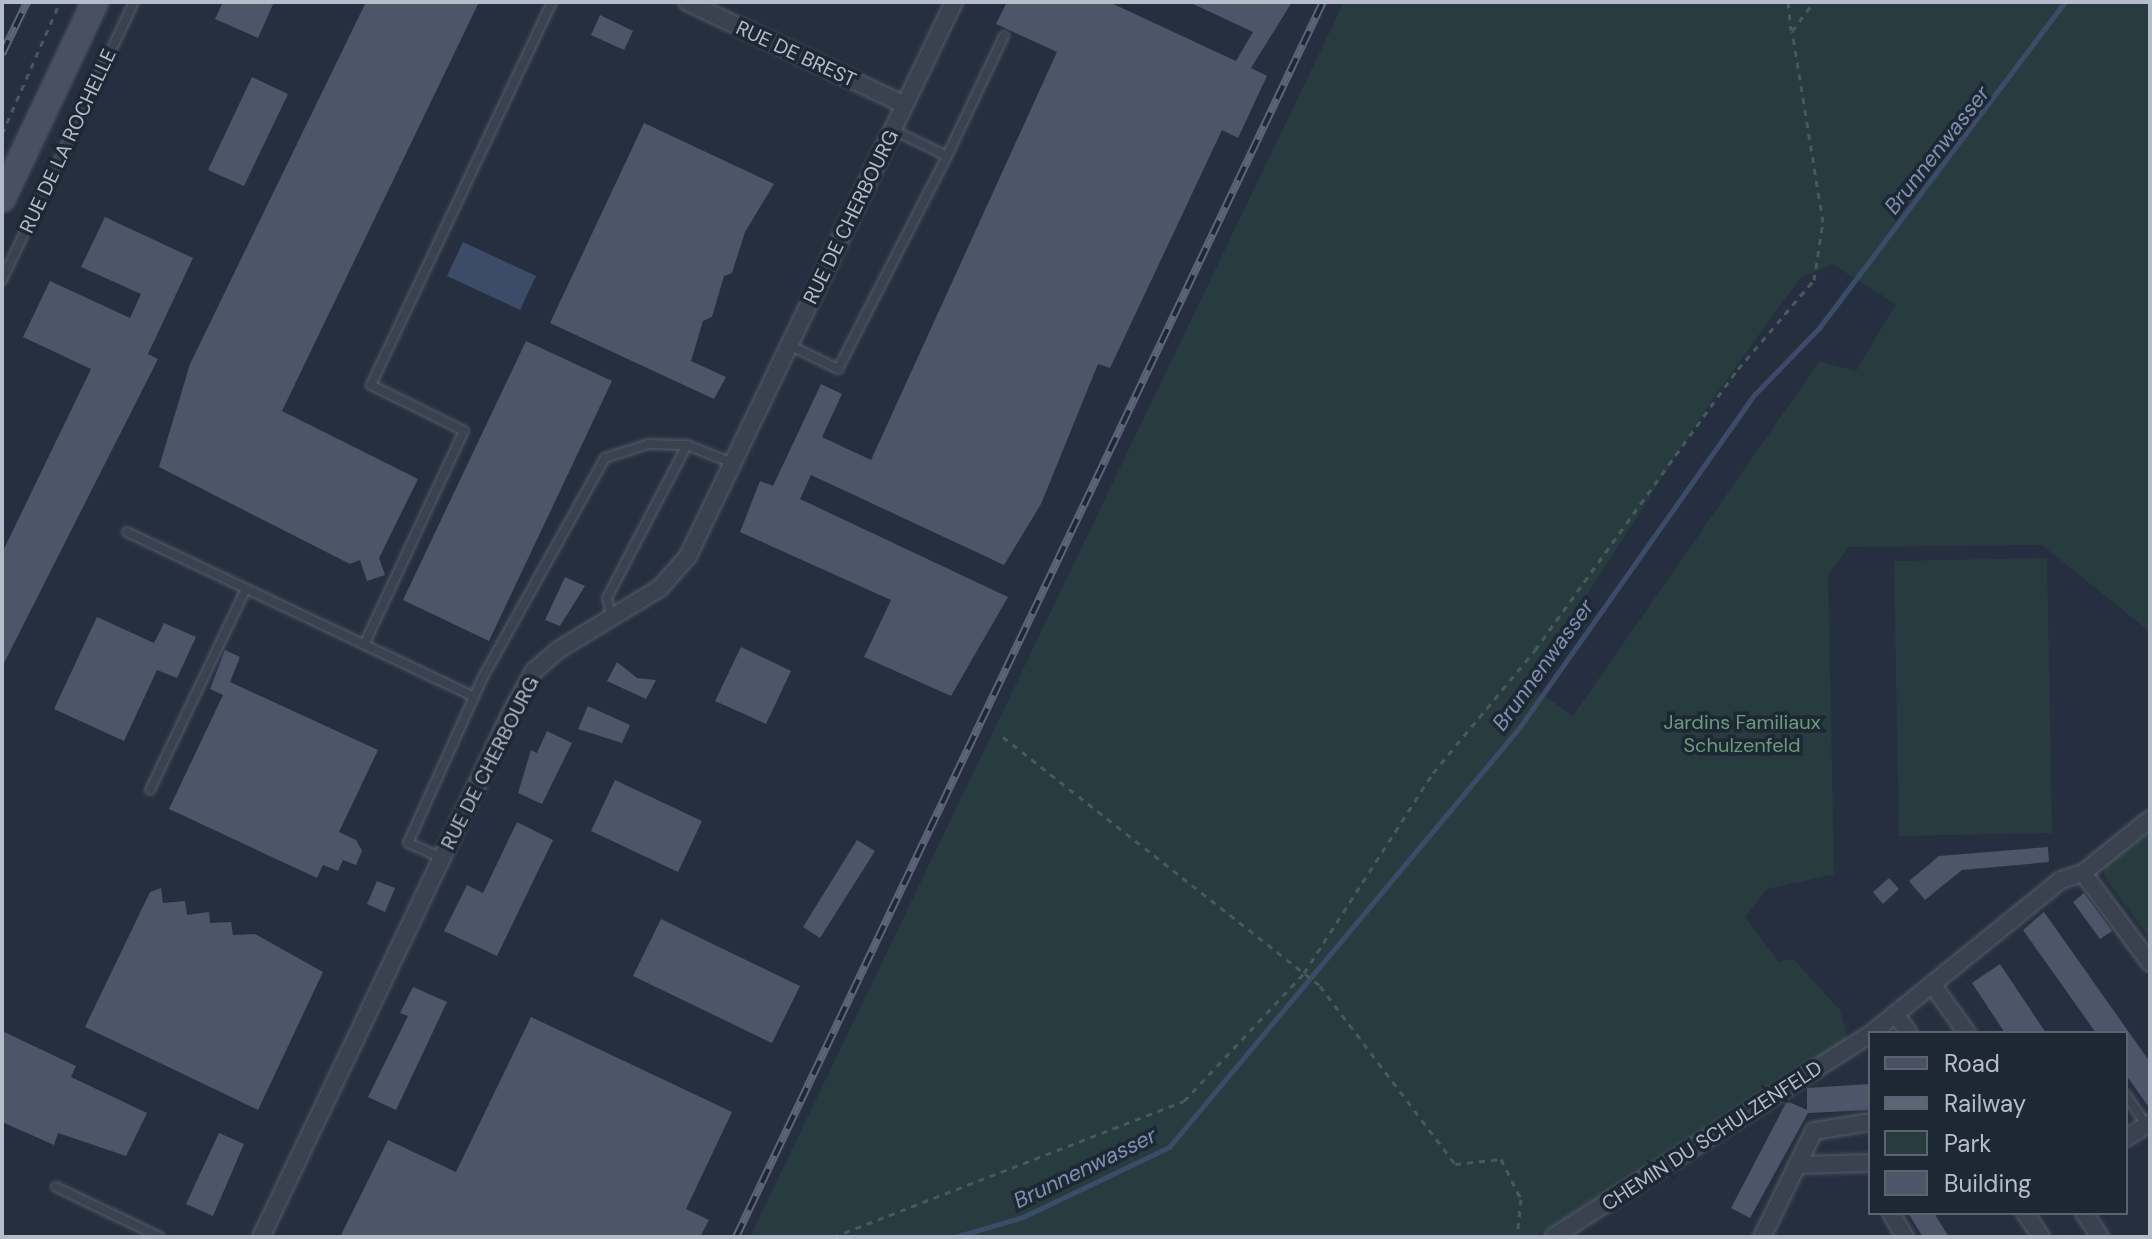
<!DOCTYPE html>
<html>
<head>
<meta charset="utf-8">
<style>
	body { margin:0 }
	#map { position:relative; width:2152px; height:1239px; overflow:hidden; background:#262f3f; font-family:"DM Sans",sans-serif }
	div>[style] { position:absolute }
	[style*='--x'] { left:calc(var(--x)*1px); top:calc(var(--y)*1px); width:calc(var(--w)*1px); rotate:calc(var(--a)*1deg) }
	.green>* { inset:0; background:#283c40 }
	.water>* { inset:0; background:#3c4c68 }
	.stream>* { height:5px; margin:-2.5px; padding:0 2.5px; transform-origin:2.5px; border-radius:2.5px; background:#3c4c68 }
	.building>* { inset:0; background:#4c5668 }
	.path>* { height:3px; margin-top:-1.5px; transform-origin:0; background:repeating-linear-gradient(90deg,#46595d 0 6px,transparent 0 12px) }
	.roads { filter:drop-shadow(0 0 2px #555d6a) drop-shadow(0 0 2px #555d6a) }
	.lane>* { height:8px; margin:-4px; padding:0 4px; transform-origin:4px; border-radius:4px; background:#3a424f }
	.street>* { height:16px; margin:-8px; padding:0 8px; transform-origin:8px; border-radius:8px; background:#3a424f }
	.secondary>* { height:24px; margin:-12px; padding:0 12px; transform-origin:12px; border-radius:12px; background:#485062 }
	.rail>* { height:8px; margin-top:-4px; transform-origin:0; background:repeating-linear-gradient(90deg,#1e2734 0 15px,#5c6576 0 30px); box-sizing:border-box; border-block:2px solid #5c6576 }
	span { translate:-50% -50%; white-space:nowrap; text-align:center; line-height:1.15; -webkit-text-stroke:7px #1e2734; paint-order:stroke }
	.street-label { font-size:20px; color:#b6bdca }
	.park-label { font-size:20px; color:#6e9a7a }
	.water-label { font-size:22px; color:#7e91b1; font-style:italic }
	.frame { position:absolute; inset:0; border:4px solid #b6bdca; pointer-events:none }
	.legend { position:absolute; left:1868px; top:1031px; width:260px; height:184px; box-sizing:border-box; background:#1e2734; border:2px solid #5b6370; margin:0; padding:10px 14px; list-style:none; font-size:24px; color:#b6bdca }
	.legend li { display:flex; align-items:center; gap:16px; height:40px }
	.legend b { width:40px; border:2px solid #5b6370 }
</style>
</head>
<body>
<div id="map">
	<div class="green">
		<i style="clip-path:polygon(evenodd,1344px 2px,2150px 2px,2150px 632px,2042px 545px,1849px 547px,1828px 574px,1834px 874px,1767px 889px,1745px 917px,1779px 962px,1793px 959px,1840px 1010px,1848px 1039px,1535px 1237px,750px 1237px,1344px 2px,1832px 264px,1896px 304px,1856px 371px,1819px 362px,1573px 716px,1529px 685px,1712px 400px,1799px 279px,1832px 264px)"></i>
		<i style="clip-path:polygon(2047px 558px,2052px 833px,1899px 836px,1894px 561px)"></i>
		<i style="clip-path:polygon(2150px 832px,2150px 939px,2104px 876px,2105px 864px)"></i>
	</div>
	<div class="water">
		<i style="clip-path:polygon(463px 242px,536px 276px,520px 310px,447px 276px)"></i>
	</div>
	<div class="stream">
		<i style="--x:955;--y:1237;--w:71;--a:-16.4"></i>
		<i style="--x:1023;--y:1217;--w:162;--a:-25.6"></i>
		<i style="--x:1169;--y:1147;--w:546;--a:-50.13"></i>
		<i style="--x:1519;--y:728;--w:409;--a:-54.8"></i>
		<i style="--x:1755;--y:394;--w:92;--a:-45.9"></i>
		<i style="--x:1819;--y:328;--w:408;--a:-53"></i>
	</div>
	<div class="building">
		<i style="clip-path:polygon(223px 2px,274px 2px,258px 38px,215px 19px)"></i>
		<i style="clip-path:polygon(366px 2px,479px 2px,282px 411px,418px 479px,379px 558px,385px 575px,367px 581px,360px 560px,350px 564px,159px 467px,190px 364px)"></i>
		<i style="clip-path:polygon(1007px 2px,1109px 2px,1236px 61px,1253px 32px,1189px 2px,1292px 2px,1251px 68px,1267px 76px,1238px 138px,1222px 130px,1110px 368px,1098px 364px,1041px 504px,1004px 565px,811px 475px,800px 499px,1008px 597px,951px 696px,864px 657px,891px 600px,740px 532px,760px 481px,773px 486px,821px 384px,842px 394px,822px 437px,871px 460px,1057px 52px,996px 24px)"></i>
		<i style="clip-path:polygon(600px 15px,633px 31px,624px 50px,591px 35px)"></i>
		<i style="clip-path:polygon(252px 77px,288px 94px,244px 186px,208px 170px)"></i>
		<i style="clip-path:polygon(644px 123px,774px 184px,745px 232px,732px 273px,724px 276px,712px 317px,703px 321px,691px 361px,726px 377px,714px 399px,550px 323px)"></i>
		<i style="clip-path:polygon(105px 217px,193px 258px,148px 354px,158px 359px,2px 667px,2px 553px,91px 369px,23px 337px,50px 281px,130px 318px,141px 294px,81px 267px)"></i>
		<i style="clip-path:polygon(526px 341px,612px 381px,489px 641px,403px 600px)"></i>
		<i style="clip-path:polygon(565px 577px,585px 586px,560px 626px,545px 620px)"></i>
		<i style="clip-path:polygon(97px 617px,154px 643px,164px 623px,196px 637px,177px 678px,157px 670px,124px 741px,54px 709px)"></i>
		<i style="clip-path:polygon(741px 647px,791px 671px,766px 724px,715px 701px)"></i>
		<i style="clip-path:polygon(225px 650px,240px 657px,230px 682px,378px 750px,339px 832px,356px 840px,362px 851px,356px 865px,343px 860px,338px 871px,323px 865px,317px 878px,169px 809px,223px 695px,210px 689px)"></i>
		<i style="clip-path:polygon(617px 662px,637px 678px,656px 680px,646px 699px,607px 681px)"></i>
		<i style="clip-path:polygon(588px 706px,630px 725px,622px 743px,578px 729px)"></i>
		<i style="clip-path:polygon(547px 731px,572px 743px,542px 804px,518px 793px,531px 750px,537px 753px)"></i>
		<i style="clip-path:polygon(615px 780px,702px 821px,678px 872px,591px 831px)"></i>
		<i style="clip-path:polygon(517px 822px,553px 840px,497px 956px,444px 931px,467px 885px,483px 893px)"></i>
		<i style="clip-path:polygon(857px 840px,875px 851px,820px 938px,803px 927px)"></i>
		<i style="clip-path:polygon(2048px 847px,2049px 862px,1962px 870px,1925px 900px,1909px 881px,1939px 856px)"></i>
		<i style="clip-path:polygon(1889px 878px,1899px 889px,1883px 904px,1873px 892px)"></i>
		<i style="clip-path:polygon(377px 881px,395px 888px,385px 912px,367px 904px)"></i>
		<i style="clip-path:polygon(161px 888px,163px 903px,185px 901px,187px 915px,209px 912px,210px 923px,231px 922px,233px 935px,255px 934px,323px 972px,258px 1110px,85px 1027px,150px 892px)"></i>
		<i style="clip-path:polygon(2084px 893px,2112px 931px,2100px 939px,2073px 902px)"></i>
		<i style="clip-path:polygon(2044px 912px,2150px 1062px,2150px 1109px,2126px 1075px,2126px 1033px,2096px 1033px,2023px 930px)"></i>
		<i style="clip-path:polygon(661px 919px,800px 986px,772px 1043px,633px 976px)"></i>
		<i style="clip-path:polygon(2000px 964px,2046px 1033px,2005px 1033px,1972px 983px)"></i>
		<i style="clip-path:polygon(413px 987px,447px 1002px,396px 1110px,368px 1097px,408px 1016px,400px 1013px)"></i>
		<i style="clip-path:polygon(531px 1017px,732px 1112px,686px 1209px,709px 1220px,700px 1237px,340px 1237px,388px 1140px,456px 1172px)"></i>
		<i style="clip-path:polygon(2px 1031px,76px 1066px,71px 1077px,147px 1113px,126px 1156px,58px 1133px,54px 1145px,2px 1122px)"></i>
		<i style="clip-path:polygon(1870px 1084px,1870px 1110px,1808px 1113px,1750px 1218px,1731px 1208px,1787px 1101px,1807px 1110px,1807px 1088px)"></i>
		<i style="clip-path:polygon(219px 1133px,244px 1144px,213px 1216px,186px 1204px)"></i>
		<i style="clip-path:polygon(1908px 1213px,1934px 1213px,1949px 1237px,1923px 1237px)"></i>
	</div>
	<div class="path">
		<i style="--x:1788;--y:2;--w:28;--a:84"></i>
		<i style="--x:2;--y:134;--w:144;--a:-66.3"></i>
		<i style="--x:1003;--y:737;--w:403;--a:38.1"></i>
		<i style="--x:1320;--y:986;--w:223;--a:52.8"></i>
		<i style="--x:1455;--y:1164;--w:46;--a:-6.2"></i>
		<i style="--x:1501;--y:1159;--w:45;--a:63.4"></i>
		<i style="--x:1521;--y:1199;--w:38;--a:96"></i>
		<i style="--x:833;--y:1237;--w:376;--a:-21.2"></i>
		<i style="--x:1184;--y:1101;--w:175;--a:-46.8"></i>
		<i style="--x:1304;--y:973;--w:238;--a:-57.2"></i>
		<i style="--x:1433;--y:773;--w:160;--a:-50.3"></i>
		<i style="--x:1535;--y:650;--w:347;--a:-54.2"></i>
		<i style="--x:1738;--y:369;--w:117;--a:-49.5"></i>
		<i style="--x:1814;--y:280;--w:59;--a:-81.2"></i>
		<i style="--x:1823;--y:222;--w:193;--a:-99.2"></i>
		<i style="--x:1792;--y:31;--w:36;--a:-53"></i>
	</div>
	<div class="roads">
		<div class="lane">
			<i style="--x:947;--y:156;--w:133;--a:-64.6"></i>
			<i style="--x:2;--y:280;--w:308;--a:-64.6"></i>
			<i style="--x:789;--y:345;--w:55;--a:26.1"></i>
			<i style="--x:838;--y:369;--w:239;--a:-62.9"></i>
			<i style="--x:947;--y:156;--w:60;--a:-154.3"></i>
			<i style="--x:127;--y:532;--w:384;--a:25.4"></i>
			<i style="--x:612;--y:618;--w:21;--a:-104"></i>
			<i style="--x:607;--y:598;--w:173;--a:-62.4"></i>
			<i style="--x:364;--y:645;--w:236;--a:-65"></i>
			<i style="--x:464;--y:431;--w:104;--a:-153.7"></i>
			<i style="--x:371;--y:385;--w:424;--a:-64.7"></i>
			<i style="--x:150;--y:790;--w:223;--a:-64.5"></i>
			<i style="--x:442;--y:858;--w:37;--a:-156"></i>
			<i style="--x:408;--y:843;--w:182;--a:-65.7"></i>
			<i style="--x:483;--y:677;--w:251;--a:-60.9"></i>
			<i style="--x:605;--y:458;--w:46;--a:-17.7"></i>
			<i style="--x:649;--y:444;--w:38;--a:2"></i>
			<i style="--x:687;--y:445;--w:48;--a:21.8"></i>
			<i style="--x:2126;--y:1095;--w:36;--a:56"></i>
			<i style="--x:56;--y:1187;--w:115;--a:25.7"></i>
		</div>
		<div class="street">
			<i style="--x:687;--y:2;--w:241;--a:25.3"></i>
			<i style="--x:2083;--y:873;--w:112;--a:53.3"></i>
			<i style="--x:1934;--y:987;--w:57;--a:54.3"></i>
			<i style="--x:1898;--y:1018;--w:19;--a:54"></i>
			<i style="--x:1872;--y:1033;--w:243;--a:-39"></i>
			<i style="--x:2061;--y:880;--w:23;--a:-18"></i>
			<i style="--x:2083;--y:873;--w:86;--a:-38.9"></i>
			<i style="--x:2126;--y:1138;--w:28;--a:-32"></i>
			<i style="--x:1797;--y:1165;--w:73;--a:-1.6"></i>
			<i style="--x:1891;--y:1213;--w:28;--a:60"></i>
			<i style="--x:2025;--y:1213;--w:29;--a:56"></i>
			<i style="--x:2084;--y:1213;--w:29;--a:56"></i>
			<i style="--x:261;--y:1237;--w:585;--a:-64.49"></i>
			<i style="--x:513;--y:709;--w:43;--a:-61.1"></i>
			<i style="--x:534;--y:671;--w:32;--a:-41"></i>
			<i style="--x:558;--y:650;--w:119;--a:-31.3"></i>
			<i style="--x:660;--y:588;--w:43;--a:-48.8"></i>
			<i style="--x:688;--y:556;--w:615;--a:-64.35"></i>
			<i style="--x:1553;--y:1237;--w:376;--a:-32.6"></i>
			<i style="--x:1762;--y:1237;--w:118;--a:-63.9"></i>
			<i style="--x:1814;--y:1131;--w:57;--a:-9.1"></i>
		</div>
		<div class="secondary">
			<i style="--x:2;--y:199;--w:218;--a:-64.7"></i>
		</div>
	</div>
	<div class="rail">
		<i style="--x:2;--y:54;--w:58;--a:-64.3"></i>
		<i style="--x:736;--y:1237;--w:1367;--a:-64.58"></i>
	</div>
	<div class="street-label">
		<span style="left:796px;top:54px;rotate:25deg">RUE DE BREST</span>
		<span style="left:68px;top:141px;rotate:-65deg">RUE DE LA ROCHELLE</span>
		<span style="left:851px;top:217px;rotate:-64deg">RUE DE CHERBOURG</span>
		<span style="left:490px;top:763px;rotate:-63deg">RUE DE CHERBOURG</span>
		<span style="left:1712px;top:1136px;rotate:-33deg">CHEMIN DU SCHULZENFELD</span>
	</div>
	<div class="park-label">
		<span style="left:1742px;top:734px">Jardins Familiaux<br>Schulzenfeld</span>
	</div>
	<div class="water-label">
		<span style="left:1937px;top:150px;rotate:-52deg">Brunnenwasser</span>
		<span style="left:1543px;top:665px;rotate:-54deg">Brunnenwasser</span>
		<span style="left:1085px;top:1168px;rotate:-26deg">Brunnenwasser</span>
	</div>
	<div class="frame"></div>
	<ul class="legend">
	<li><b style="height:10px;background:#485062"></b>Road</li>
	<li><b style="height:10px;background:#5c6576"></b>Railway</li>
	<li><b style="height:22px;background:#283c40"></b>Park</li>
	<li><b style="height:22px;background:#4c5668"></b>Building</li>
	</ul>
</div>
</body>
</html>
